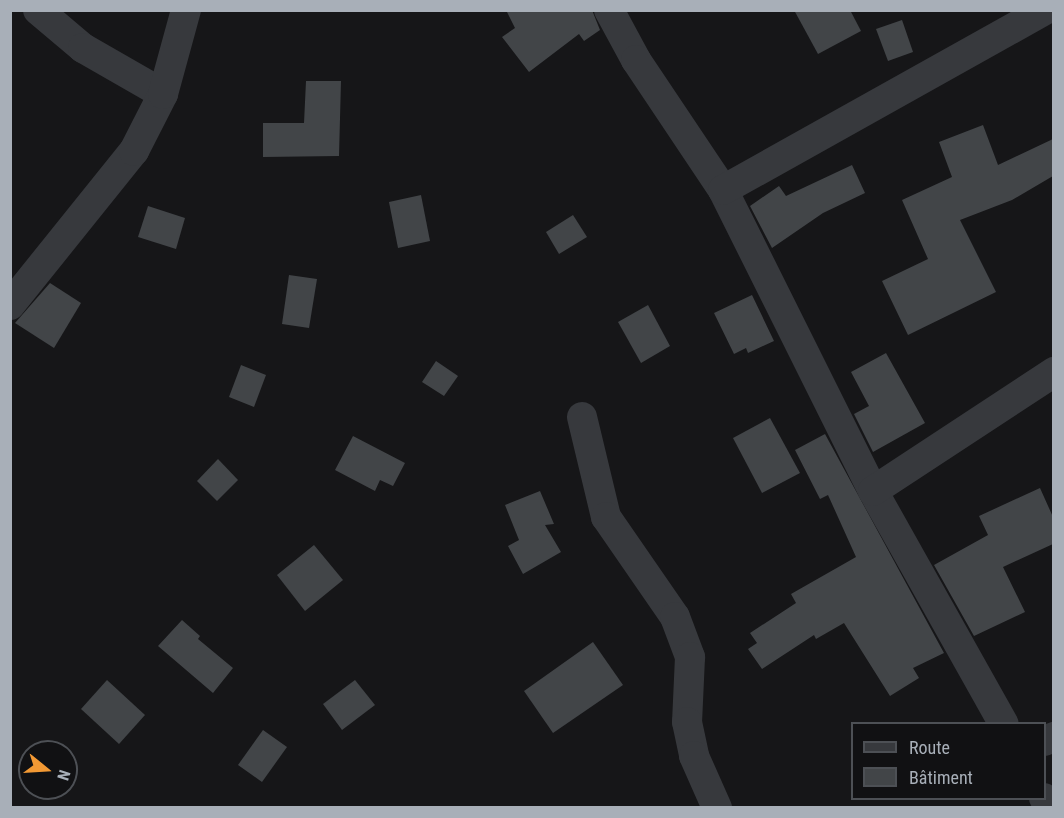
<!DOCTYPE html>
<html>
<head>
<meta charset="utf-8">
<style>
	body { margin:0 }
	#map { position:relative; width:1064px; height:818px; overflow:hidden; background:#161618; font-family:"Roboto Condensed",sans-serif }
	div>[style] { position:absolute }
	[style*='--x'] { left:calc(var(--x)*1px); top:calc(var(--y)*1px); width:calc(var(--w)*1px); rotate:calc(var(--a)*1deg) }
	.building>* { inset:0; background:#424548 }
	.minor>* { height:30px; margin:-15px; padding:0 15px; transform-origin:15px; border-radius:15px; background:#37393d }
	span { translate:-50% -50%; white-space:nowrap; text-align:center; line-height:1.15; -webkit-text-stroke:4.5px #111113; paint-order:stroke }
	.frame { position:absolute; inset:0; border:12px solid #a8afb8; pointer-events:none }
	.legend { position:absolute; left:851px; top:722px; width:195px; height:78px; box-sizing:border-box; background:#111113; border:2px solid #4d5055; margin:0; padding:8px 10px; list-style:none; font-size:18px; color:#a8afb8 }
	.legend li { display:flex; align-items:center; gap:12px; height:30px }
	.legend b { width:30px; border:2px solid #4d5055 }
	.north { position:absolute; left:18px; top:740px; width:60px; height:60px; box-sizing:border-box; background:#111113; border:2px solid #4d5055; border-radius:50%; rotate:108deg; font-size:16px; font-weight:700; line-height:24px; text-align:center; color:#a8afb8 }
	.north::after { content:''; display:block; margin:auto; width:21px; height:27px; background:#f29934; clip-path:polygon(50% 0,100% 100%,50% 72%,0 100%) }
</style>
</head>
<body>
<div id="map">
	<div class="building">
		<i style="clip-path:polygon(506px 10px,592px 10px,600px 30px,584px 41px,579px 34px,529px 72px,502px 37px,515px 28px)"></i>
		<i style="clip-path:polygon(794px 10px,850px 10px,861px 31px,818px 54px)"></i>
		<i style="clip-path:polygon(902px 20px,913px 52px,888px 61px,876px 29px)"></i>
		<i style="clip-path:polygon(306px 81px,341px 81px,339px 156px,263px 157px,263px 123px,304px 123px)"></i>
		<i style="clip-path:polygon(983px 125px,998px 165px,1053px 139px,1053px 176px,1012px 200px,960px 220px,996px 292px,908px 335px,882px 281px,928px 259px,902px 200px,952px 177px,939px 142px)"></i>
		<i style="clip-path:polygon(852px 165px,865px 193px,823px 213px,772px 248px,750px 206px,779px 186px,786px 196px)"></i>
		<i style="clip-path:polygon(421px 195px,430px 241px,398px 248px,389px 202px)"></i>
		<i style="clip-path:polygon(148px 206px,185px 218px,176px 249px,138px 237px)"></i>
		<i style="clip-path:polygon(573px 215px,587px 237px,559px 254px,546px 232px)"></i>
		<i style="clip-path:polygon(289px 275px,317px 279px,309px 328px,282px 324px)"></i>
		<i style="clip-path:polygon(50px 283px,81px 303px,54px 348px,15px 323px)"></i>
		<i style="clip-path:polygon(752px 295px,774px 341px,748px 353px,746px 348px,734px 354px,714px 313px)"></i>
		<i style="clip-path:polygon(648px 305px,670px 346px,641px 363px,618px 322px)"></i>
		<i style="clip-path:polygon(886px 353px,925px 423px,873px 452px,854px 414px,869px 406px,851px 372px)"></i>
		<i style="clip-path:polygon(436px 361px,458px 376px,444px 396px,422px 382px)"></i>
		<i style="clip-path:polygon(241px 365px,266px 375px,254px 407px,229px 397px)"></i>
		<i style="clip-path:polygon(770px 418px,800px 473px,762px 493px,733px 438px)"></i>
		<i style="clip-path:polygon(825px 434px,944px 653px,913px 668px,919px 678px,890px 696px,844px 623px,816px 639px,814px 635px,762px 669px,748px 649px,757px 643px,750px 633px,796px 603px,791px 594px,856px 557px,828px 495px,820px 499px,795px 450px)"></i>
		<i style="clip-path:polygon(353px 436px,405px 463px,393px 486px,380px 480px,375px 491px,335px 470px)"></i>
		<i style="clip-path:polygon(218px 459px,238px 480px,217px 501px,197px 481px)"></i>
		<i style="clip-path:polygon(1040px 488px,1053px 517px,1053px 544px,1003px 567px,1025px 612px,974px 636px,934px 565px,988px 535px,979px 516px)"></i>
		<i style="clip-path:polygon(540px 491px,554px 524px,545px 525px,561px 552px,523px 574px,508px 546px,519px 540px,505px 505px)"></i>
		<i style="clip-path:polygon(314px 545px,343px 580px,305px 611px,277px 575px)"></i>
		<i style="clip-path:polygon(182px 620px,200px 636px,198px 639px,233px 668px,213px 693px,158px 646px)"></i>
		<i style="clip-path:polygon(593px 642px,623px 685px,553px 733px,524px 691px)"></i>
		<i style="clip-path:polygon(107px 680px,145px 715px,119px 744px,81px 709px)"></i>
		<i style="clip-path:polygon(355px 680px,375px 705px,342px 730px,323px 704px)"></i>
		<i style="clip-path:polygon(263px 730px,287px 747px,262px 782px,238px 765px)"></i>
	</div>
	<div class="minor">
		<i style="--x:38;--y:10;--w:59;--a:40.2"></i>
		<i style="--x:83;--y:48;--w:92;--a:29.9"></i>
		<i style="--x:609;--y:10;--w:57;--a:61.6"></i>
		<i style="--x:636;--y:60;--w:156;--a:56.2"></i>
		<i style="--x:723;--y:190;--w:336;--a:63.5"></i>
		<i style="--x:873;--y:491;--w:267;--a:60.7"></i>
		<i style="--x:723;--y:190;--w:369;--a:-29.2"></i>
		<i style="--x:10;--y:305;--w:198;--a:-51.2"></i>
		<i style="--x:134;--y:151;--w:64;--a:-63"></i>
		<i style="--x:163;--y:94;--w:87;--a:-74.7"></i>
		<i style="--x:582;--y:417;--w:103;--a:76.5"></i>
		<i style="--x:606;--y:517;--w:121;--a:55.4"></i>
		<i style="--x:675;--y:617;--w:43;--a:69.4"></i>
		<i style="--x:690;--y:657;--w:65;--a:92.6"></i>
		<i style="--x:687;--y:722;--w:35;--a:78"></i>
		<i style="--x:694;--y:756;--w:57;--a:66.1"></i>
		<i style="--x:873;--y:491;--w:217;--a:-33.3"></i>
		<i style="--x:1044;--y:741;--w:11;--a:-22"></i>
		<i style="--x:1044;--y:798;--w:12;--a:59"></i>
	</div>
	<div class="frame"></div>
	<ul class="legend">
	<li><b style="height:8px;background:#37393d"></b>Route</li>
	<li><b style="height:16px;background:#424548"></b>Bâtiment</li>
	</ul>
	<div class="north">N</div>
</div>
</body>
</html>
